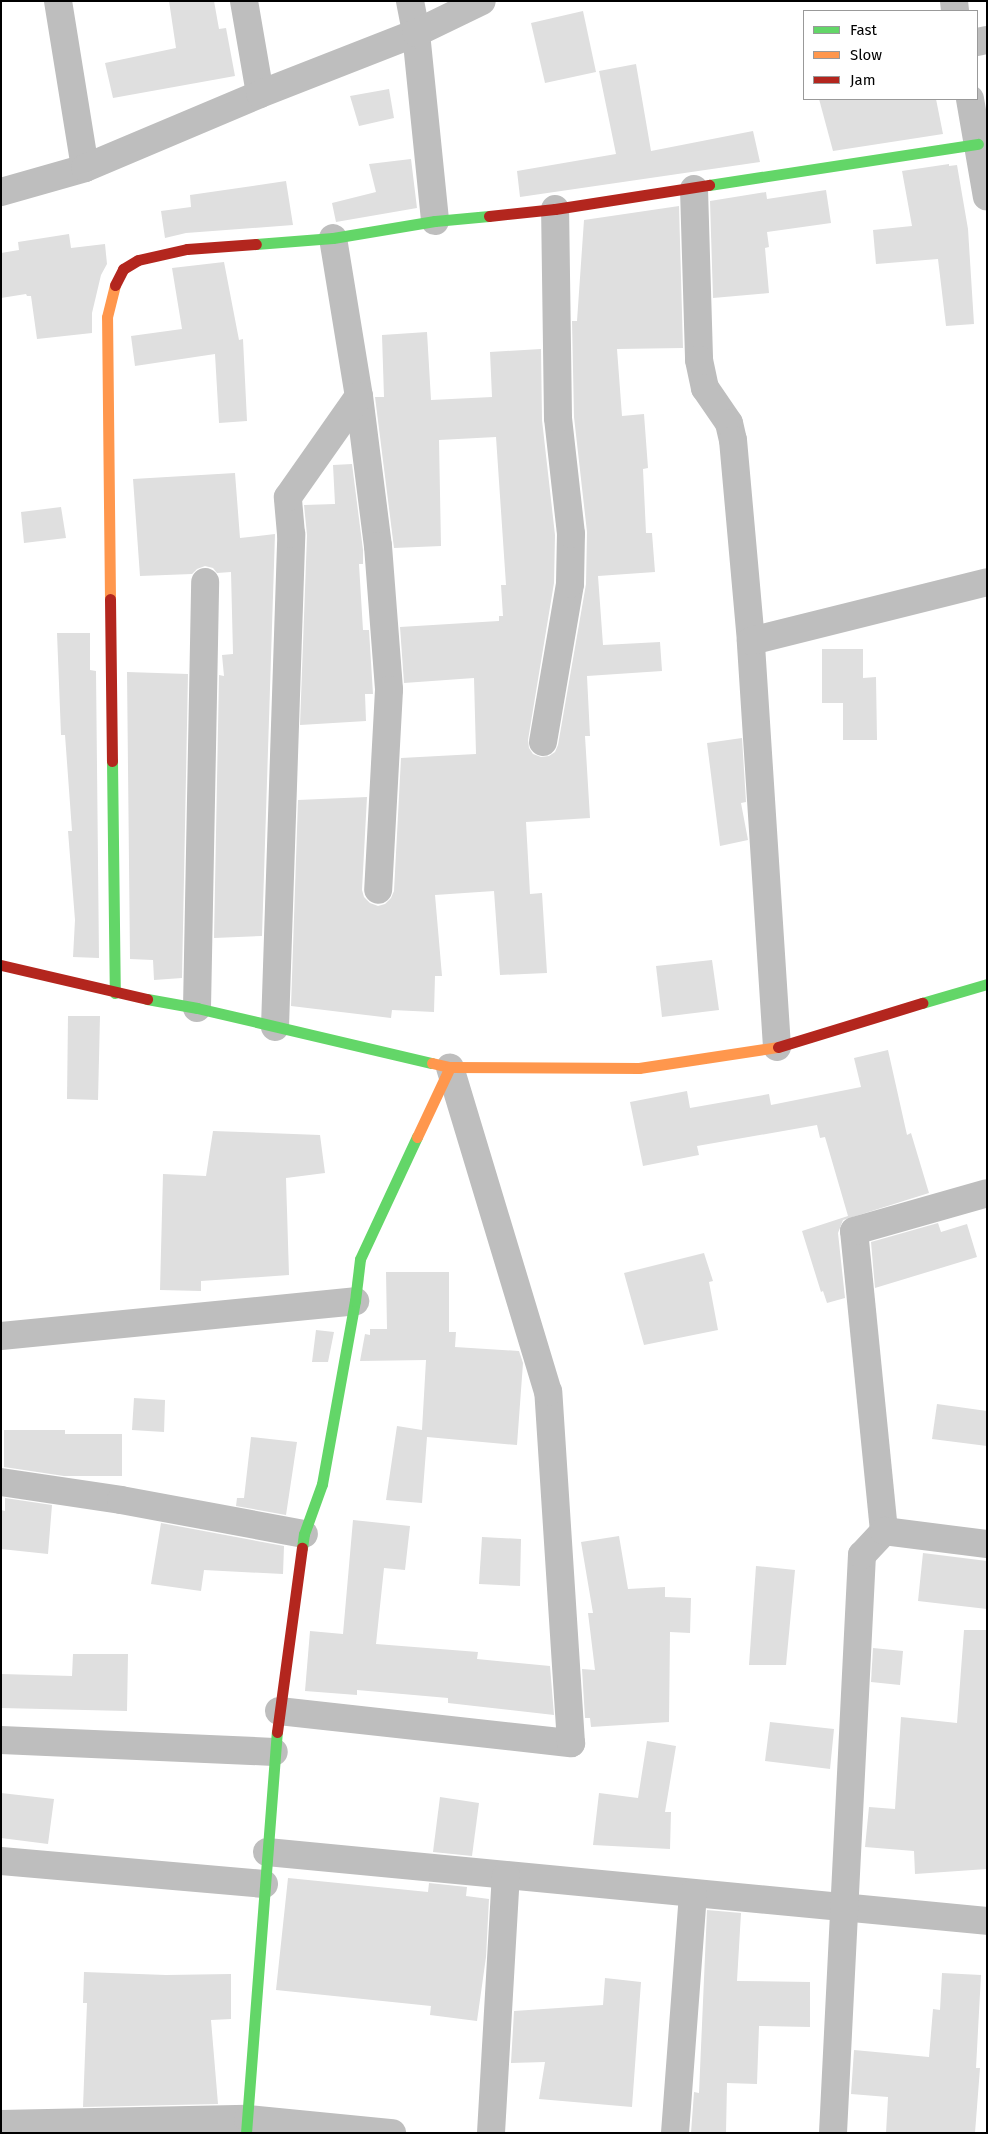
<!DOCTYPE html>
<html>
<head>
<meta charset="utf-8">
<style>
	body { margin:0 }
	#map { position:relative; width:988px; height:2134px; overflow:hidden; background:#fff; font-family:"Fira Sans",sans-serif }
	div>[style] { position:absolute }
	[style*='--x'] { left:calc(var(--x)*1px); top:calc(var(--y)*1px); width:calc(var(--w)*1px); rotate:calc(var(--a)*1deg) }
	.building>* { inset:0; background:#dfdfdf }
	.street>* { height:28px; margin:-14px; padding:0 14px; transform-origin:14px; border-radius:14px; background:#bebebe }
	.fast>* { height:11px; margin:-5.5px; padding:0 5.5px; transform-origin:5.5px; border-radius:5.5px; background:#63d668 }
	.slow>* { height:11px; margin:-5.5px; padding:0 5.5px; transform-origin:5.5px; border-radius:5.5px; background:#ff974d }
	.jam>* { height:11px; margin:-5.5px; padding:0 5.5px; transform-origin:5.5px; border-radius:5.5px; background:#b3261e }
	span { translate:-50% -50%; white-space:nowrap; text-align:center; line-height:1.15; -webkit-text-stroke:5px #fff; paint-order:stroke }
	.frame { position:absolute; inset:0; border:2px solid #000; pointer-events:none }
	.legend { position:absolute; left:803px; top:10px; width:175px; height:90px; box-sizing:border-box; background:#fff; border:1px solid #999; margin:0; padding:6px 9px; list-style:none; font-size:15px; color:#000 }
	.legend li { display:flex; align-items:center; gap:10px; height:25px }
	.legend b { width:25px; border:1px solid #999 }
</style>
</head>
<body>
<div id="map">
	<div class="building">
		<i style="clip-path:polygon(169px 1px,214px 1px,219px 29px,226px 28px,235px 76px,113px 98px,105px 63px,176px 48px)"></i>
		<i style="clip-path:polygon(583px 11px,596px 72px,545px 83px,531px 23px)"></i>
		<i style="clip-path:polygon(636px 64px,651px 151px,753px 131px,760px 162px,520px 197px,517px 171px,616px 154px,599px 71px)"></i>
		<i style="clip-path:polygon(389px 89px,394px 118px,359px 126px,350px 96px)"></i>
		<i style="clip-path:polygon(819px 99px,936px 99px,943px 134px,833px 151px)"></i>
		<i style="clip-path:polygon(411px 159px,417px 208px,336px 222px,332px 203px,376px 192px,369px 164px)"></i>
		<i style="clip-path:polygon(949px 164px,949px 166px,957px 165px,968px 229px,974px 324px,946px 326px,938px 259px,876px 264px,873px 230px,912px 226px,902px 171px)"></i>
		<i style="clip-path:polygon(286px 181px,293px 225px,186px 233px,165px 238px,161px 211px,191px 207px,190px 195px)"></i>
		<i style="clip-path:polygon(826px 190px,831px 223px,767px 232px,769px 247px,765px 248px,769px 293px,713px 298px,710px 201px,766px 192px,767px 199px)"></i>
		<i style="clip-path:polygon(679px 206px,683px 348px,617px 349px,622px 416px,644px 414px,648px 468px,643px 469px,646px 533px,652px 533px,655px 572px,598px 576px,603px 645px,660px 642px,662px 671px,587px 676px,590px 736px,585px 736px,590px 818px,526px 822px,530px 894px,542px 893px,547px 973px,500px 975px,494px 891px,435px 895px,442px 976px,435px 976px,434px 1012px,392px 1010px,391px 1018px,291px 1006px,298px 800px,367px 797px,362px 890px,364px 897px,370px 903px,378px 906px,385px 904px,391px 898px,394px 891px,401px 758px,476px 754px,474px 678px,404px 683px,400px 627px,499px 621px,499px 616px,503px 616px,501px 585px,506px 585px,496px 437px,439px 440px,441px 546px,394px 548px,375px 397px,384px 397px,382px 335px,427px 332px,431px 400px,492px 397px,490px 352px,541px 349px,542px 420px,555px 535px,554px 583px,528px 740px,529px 748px,533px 754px,541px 757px,549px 756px,555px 752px,558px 745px,586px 584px,587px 532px,574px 417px,572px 321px,577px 321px,584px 220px)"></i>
		<i style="clip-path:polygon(69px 234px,71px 248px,105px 244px,107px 264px,101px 275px,92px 313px,92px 333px,37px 339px,31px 296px,27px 296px,26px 294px,1px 298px,1px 253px,19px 250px,18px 242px)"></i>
		<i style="clip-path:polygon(224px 262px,239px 340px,243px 339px,247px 421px,219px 423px,215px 354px,135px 366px,131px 336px,182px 329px,172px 268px)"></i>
		<i style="clip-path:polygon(352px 464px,363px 550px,363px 564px,359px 564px,363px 630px,369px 630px,373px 694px,365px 694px,366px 721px,300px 725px,307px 535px,304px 505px,335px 504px,333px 465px)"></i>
		<i style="clip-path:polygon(235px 473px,240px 538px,275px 534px,262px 936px,214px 938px,219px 675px,224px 676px,222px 655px,233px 654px,231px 572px,217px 573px,213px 568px,205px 566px,197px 569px,192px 574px,140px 576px,133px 479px)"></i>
		<i style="clip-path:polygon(61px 507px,66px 538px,24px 543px,21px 512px)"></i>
		<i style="clip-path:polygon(57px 633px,90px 633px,90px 670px,96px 671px,99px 958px,73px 957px,75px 920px,68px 831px,72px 831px,65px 735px,61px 735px)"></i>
		<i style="clip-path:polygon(822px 649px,863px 649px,863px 678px,876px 677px,877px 740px,843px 740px,843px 703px,822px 703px)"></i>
		<i style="clip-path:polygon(127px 672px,188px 674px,182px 978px,154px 980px,153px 960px,130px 959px)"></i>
		<i style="clip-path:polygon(742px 738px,746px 802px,741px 803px,748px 840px,720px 846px,707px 743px)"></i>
		<i style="clip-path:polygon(712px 960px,719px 1010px,662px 1017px,656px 966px)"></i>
		<i style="clip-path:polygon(68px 1016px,100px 1016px,98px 1100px,67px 1099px)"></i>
		<i style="clip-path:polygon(888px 1050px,907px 1135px,911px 1133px,929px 1193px,843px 1220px,838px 1233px,845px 1298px,827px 1303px,823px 1291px,821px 1292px,802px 1231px,848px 1216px,825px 1137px,820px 1138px,817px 1125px,697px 1146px,699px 1155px,643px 1166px,630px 1102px,687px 1091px,690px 1108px,769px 1094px,771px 1105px,861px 1087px,854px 1058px)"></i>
		<i style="clip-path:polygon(213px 1131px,320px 1135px,325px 1173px,286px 1178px,289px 1275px,201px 1281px,201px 1291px,160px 1290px,163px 1174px,206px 1176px)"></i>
		<i style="clip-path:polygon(938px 1223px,941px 1232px,967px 1224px,977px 1257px,875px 1288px,871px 1242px)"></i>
		<i style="clip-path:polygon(704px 1253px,713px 1281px,709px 1282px,718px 1330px,644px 1345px,624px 1273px)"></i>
		<i style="clip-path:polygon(386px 1272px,449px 1272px,449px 1332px,456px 1332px,455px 1347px,519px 1351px,523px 1363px,517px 1445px,427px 1437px,422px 1503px,386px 1500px,397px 1426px,422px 1430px,426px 1360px,360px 1361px,365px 1334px,370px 1335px,370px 1329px,387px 1329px)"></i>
		<i style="clip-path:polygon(316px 1330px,334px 1332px,328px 1362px,312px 1362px)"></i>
		<i style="clip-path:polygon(134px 1398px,165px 1400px,164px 1432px,132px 1430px)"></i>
		<i style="clip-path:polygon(937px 1404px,987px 1411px,987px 1446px,932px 1439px)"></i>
		<i style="clip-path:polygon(4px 1430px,65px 1430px,65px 1434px,122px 1434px,122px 1476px,64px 1476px,4px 1467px)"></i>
		<i style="clip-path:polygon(251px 1437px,297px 1442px,286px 1515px,236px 1506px,237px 1498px,244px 1498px)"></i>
		<i style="clip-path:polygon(5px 1498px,52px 1505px,48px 1554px,1px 1549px,1px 1510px,5px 1511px)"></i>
		<i style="clip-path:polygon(353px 1520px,410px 1526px,405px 1570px,384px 1568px,376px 1644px,478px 1652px,477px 1659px,550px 1666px,554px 1715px,448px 1703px,448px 1698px,357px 1690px,357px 1695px,305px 1691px,310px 1631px,343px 1634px)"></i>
		<i style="clip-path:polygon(161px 1523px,284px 1546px,283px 1574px,204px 1570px,201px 1591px,151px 1584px)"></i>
		<i style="clip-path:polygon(619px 1536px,628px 1589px,665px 1587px,665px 1597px,691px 1598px,690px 1633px,670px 1632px,669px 1722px,591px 1727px,590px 1718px,585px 1718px,582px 1669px,595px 1670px,588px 1613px,593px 1613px,581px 1542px)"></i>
		<i style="clip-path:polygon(482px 1537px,521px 1539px,520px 1586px,479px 1584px)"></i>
		<i style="clip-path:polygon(923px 1553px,987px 1561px,987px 1609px,918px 1601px)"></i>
		<i style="clip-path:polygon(756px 1566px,795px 1570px,786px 1665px,749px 1665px)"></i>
		<i style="clip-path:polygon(964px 1630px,987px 1630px,987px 1869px,915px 1874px,914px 1851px,865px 1847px,869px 1807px,895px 1809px,901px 1717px,957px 1723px)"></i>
		<i style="clip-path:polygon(873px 1648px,903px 1651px,900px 1685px,871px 1682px)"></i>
		<i style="clip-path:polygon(73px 1654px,128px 1654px,127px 1711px,1px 1708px,1px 1674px,72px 1676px)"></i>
		<i style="clip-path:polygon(770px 1722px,834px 1729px,830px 1769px,765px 1761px)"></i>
		<i style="clip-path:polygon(647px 1741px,676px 1746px,665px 1812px,671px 1812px,670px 1849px,593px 1845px,599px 1793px,638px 1798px)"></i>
		<i style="clip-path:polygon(1px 1793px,54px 1799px,48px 1844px,1px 1838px)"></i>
		<i style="clip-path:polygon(440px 1797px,479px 1803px,472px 1856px,433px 1852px)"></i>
		<i style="clip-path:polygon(288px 1878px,428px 1892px,429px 1883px,467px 1887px,466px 1896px,489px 1899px,486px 1957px,477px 2021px,430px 2015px,431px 2006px,276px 1990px)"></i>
		<i style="clip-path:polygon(707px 1910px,741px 1913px,737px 1981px,810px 1982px,810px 2027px,759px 2026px,757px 2084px,727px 2083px,726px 2133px,691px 2133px,694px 2092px,699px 2093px)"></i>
		<i style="clip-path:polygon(84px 1972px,166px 1975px,231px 1974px,231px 2019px,211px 2020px,218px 2104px,83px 2107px,87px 2003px,83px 2003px)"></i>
		<i style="clip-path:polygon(942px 1973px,981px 1975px,976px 2068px,980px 2068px,975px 2133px,886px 2133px,888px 2097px,851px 2094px,854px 2050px,929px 2057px,933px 2009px,940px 2010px)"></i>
		<i style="clip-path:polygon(605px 1978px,641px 1982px,632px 2107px,539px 2099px,545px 2062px,511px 2063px,514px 2011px,603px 2005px)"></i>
	</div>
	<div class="street">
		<i style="--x:58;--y:1;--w:169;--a:80.8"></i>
		<i style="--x:244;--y:1;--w:94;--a:80.2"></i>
		<i style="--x:410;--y:1;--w:33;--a:79"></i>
		<i style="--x:416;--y:33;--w:189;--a:84.2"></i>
		<i style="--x:954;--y:1;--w:10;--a:84"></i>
		<i style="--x:977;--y:42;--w:10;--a:-11"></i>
		<i style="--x:970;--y:99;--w:99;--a:80.2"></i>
		<i style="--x:694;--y:189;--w:171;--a:88.3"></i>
		<i style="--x:699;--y:360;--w:29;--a:78"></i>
		<i style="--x:705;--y:388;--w:42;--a:55.6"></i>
		<i style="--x:729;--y:423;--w:17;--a:77"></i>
		<i style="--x:733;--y:440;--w:202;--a:84.9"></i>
		<i style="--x:1;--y:192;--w:87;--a:-15.9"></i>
		<i style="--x:85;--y:168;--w:190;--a:-22.9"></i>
		<i style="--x:260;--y:94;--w:168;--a:-21.4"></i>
		<i style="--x:416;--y:33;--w:73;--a:-25.9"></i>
		<i style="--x:333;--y:238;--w:160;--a:80.7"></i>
		<i style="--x:359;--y:396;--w:151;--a:82.8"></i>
		<i style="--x:378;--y:546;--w:144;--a:85.6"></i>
		<i style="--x:389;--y:690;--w:200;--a:93.1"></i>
		<i style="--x:543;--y:742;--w:160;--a:-80.3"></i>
		<i style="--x:570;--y:584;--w:50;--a:-88.9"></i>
		<i style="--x:571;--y:534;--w:117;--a:-96.4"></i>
		<i style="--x:558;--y:418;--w:209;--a:-90.8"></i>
		<i style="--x:197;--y:1008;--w:426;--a:-88.9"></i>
		<i style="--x:275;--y:1027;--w:493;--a:-88.1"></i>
		<i style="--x:291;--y:534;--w:37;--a:-95"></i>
		<i style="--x:288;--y:497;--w:123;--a:-54.9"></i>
		<i style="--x:777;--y:1047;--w:407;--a:-93.7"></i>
		<i style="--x:751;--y:641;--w:243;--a:-14"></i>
		<i style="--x:1;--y:1336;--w:356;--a:-5.6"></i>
		<i style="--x:1;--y:1482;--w:121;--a:8.5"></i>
		<i style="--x:121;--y:1500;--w:186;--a:10.5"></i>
		<i style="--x:884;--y:1531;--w:301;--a:-95.7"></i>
		<i style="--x:854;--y:1231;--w:138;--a:-15.9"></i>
		<i style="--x:279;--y:1711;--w:294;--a:6.3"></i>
		<i style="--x:571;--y:1743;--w:352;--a:-93.7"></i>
		<i style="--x:548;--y:1392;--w:339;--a:-106.8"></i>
		<i style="--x:1;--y:1740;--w:273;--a:2.5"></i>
		<i style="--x:267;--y:1852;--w:723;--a:5.47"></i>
		<i style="--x:1;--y:1861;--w:264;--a:5"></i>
		<i style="--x:1;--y:2124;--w:247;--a:-1.2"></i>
		<i style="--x:248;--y:2119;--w:145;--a:5.6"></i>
		<i style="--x:491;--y:2133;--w:258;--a:-86.7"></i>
		<i style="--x:675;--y:2133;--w:240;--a:-85.7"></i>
		<i style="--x:833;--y:2133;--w:579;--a:-87.13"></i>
		<i style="--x:862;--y:1555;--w:33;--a:-47"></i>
		<i style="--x:884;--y:1531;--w:104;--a:7.2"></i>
	</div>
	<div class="fast">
		<i style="--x:709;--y:185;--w:272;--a:-8.7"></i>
		<i style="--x:256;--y:244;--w:77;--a:-4.5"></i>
		<i style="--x:333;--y:238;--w:103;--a:-9.5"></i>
		<i style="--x:435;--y:221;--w:54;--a:-5.3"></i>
		<i style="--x:112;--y:761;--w:232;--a:89.3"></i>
		<i style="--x:147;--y:999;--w:51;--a:10.2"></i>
		<i style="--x:197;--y:1008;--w:241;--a:13.2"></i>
		<i style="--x:922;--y:1003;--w:68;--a:-16.3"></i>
		<i style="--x:302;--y:1548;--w:14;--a:-82"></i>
		<i style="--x:304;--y:1534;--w:53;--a:-70.2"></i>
		<i style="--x:322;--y:1484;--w:186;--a:-79.8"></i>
		<i style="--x:355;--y:1301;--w:42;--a:-83.2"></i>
		<i style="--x:360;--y:1259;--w:135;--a:-65"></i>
		<i style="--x:246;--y:2133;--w:402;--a:-85.6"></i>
	</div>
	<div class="slow">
		<i style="--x:110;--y:599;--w:282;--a:-90.6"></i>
		<i style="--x:107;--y:317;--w:33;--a:-76"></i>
		<i style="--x:432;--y:1063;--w:18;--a:13"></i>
		<i style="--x:450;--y:1067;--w:189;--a:0.3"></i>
		<i style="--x:639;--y:1068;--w:141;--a:-8.6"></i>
		<i style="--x:417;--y:1137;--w:77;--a:-64.8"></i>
	</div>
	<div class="jam">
		<i style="--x:489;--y:216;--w:66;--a:-6.1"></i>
		<i style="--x:555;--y:209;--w:156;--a:-8.9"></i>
		<i style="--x:115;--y:285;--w:18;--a:-63"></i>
		<i style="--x:123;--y:269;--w:17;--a:-31"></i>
		<i style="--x:138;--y:260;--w:50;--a:-12.7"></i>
		<i style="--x:187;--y:249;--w:69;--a:-4.1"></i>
		<i style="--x:110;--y:599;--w:162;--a:89.3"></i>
		<i style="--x:1;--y:965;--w:150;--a:13.1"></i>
		<i style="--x:778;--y:1047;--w:151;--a:-17"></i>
		<i style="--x:277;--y:1732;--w:186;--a:-82.3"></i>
	</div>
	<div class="frame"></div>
	<ul class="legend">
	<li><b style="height:6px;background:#63d668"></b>Fast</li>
	<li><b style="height:6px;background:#ff974d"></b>Slow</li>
	<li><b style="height:6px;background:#b3261e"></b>Jam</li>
	</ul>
</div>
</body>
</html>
